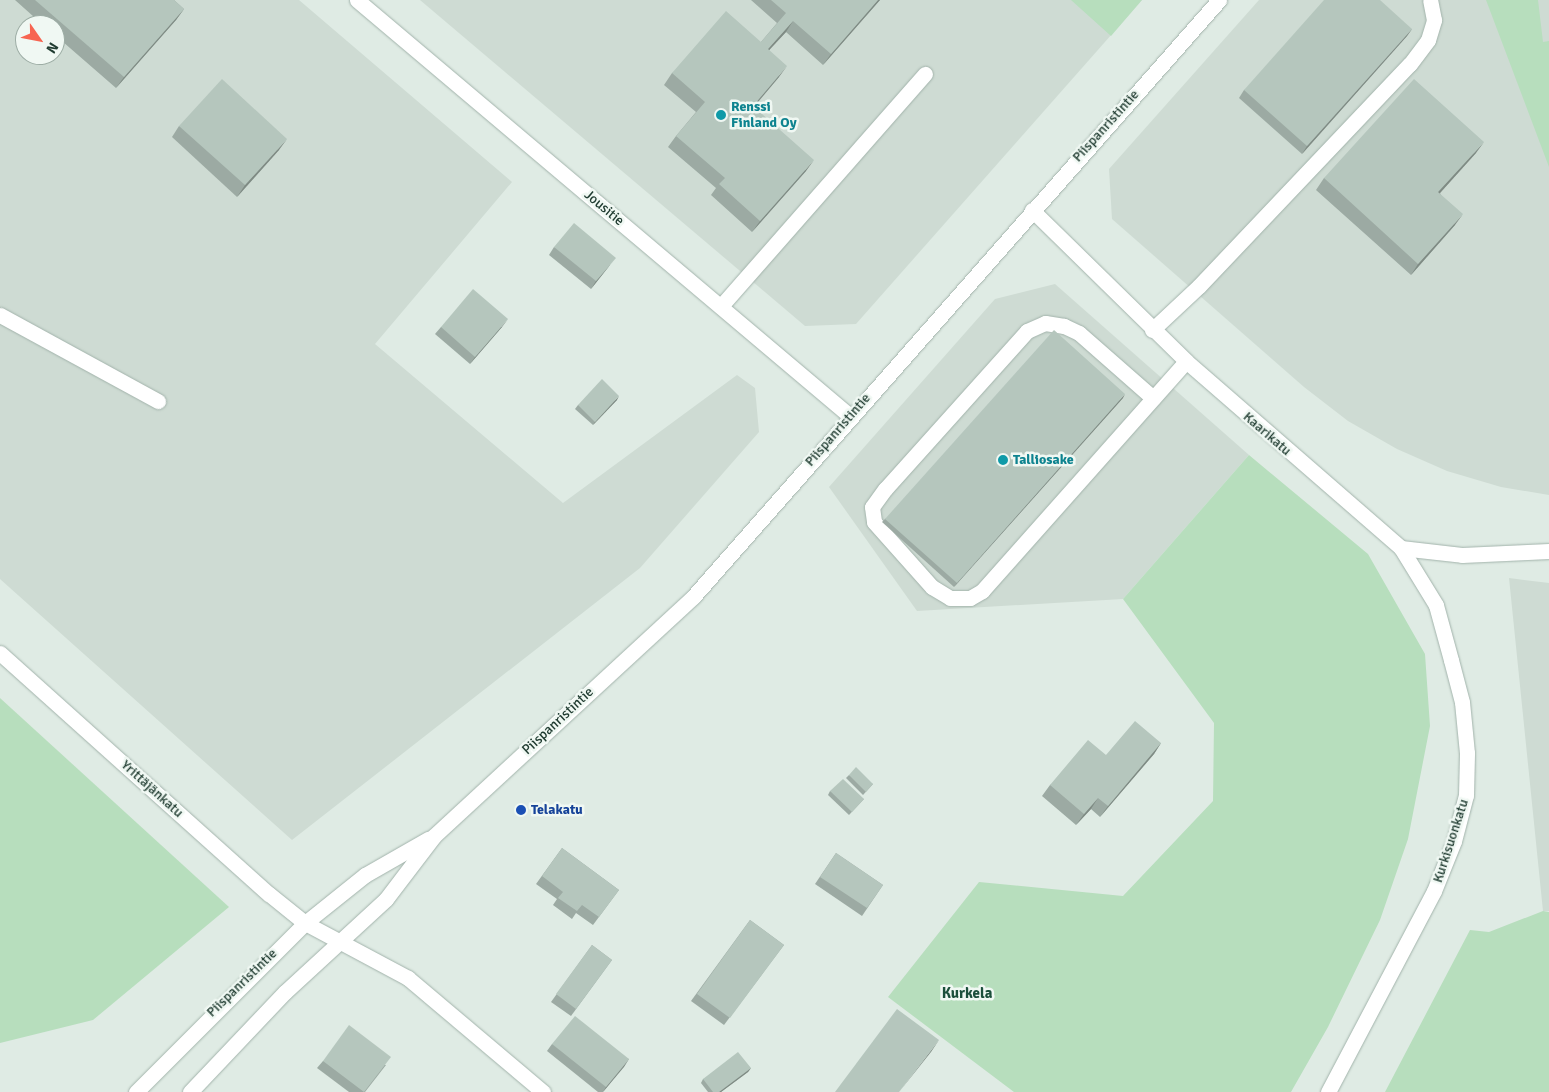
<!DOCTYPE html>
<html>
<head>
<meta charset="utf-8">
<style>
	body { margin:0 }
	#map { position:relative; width:1549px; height:1092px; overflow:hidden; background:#dfebe4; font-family:Signika,sans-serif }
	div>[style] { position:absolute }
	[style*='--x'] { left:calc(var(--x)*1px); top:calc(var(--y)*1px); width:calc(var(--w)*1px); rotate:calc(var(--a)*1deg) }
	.built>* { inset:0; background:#cedbd3 }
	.green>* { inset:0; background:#b7debd }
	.roads { filter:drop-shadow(0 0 1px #a2b3ab) drop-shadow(0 0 1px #a2b3ab) }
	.minor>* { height:15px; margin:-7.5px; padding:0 7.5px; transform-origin:7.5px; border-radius:7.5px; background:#fff }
	.wall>* { inset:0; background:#9caaa3 }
	.shaded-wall>* { inset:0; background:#7f8b84 }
	.building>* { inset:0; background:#b5c6bd }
	.dots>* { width:14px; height:14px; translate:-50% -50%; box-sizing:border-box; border:2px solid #f0f8f3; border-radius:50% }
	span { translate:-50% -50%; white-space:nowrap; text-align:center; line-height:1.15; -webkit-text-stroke:5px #f0f8f3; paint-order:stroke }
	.culture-label { font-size:14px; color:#0d838f; font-weight:700 }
	.left { translate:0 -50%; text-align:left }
	.street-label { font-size:14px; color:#203c31 }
	.transit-label { font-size:14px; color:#164399; font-weight:700 }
	.neighbourhood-label { font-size:15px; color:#1b4f3b; font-weight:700 }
	.north { position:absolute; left:15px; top:15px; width:50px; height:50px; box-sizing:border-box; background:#f0f8f3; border:1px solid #9dada5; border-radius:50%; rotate:123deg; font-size:14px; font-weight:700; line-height:20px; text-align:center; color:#203c31 }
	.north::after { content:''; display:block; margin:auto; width:18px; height:22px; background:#f76551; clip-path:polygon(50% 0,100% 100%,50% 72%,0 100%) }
</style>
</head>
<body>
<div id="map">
	<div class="built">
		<i style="clip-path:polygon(evenodd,0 0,299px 0,512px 182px,375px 344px,563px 503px,737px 375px,755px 388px,759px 432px,640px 568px,292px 840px,0 579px,0 0,25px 25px,55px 25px,55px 55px,25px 55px,25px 25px)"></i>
		<i style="clip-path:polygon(420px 0,1142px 0,856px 324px,805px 326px)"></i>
		<i style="clip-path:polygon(1259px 0,1549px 0,1549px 495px,1501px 487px,1447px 471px,1397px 449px,1348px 421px,1304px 387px,1112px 219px,1109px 169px)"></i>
		<i style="clip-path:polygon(1055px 284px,1249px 455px,1123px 599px,917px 611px,829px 487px,995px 299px)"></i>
		<i style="clip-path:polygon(1509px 578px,1549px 583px,1549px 911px,1543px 911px)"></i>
	</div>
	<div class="green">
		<i style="clip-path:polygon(1071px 0,1142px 0,1111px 36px)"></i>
		<i style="clip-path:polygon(1486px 0,1538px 0,1543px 42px,1549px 41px,1549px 167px)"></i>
		<i style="clip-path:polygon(1249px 455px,1368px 554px,1425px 654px,1430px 726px,1408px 839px,1380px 920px,1328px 1027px,1291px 1092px,1014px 1092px,888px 997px,979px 882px,1123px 896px,1213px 801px,1214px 723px,1123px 599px)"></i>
		<i style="clip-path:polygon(0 698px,229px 907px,93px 1020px,0 1043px)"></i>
		<i style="clip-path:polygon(1543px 911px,1549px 912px,1549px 1092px,1385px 1092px,1470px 930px,1489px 932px)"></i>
	</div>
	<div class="roads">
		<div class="minor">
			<i style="--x:357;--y:0;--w:645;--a:40.16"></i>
			<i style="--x:1032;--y:210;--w:216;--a:44.4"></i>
			<i style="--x:1186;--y:361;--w:285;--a:41"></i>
			<i style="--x:1401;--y:548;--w:61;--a:6.5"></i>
			<i style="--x:1462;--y:555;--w:87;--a:-2.6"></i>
			<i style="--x:721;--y:306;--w:309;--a:-48.7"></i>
			<i style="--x:0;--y:315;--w:180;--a:28.6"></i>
			<i style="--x:1152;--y:330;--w:64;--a:-43.1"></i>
			<i style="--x:1199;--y:286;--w:306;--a:-46.5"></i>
			<i style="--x:1410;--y:64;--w:30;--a:-53"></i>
			<i style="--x:1428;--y:40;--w:21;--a:-73"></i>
			<i style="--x:1434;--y:20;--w:20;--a:-101"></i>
			<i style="--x:1153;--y:398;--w:98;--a:-138.7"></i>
			<i style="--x:1079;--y:333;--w:17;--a:-155"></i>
			<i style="--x:1064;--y:326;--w:19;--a:-171"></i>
			<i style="--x:1045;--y:323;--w:20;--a:156"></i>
			<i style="--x:1027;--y:331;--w:212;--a:131.9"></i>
			<i style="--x:885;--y:489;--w:22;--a:126"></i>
			<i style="--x:872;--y:507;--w:15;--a:82"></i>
			<i style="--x:874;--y:522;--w:87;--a:48.3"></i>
			<i style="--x:932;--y:587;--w:21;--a:31"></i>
			<i style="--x:950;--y:598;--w:20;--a:0"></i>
			<i style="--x:970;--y:598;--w:14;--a:-30"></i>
			<i style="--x:982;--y:591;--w:307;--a:-48.4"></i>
			<i style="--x:0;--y:653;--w:361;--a:41.9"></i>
			<i style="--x:269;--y:894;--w:46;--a:38.9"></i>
			<i style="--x:305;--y:923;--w:117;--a:28.1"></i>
			<i style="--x:408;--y:978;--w:177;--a:40.2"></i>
			<i style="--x:136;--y:1092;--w:239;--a:-45"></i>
			<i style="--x:305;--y:923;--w:77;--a:-38.7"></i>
			<i style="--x:365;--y:875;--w:73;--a:-29.7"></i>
			<i style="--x:190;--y:1092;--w:138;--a:-46.5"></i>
			<i style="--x:285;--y:992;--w:137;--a:-42.6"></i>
			<i style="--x:386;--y:899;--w:79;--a:-52.7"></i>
			<i style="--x:434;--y:836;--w:352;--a:-42.7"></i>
			<i style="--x:693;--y:597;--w:796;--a:-48.62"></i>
			<i style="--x:1328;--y:1092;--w:227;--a:-62.2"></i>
			<i style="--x:1434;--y:891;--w:54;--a:-68.2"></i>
			<i style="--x:1454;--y:841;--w:48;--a:-75.4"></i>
			<i style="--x:1466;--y:795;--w:42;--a:-88.6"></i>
			<i style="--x:1467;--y:753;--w:51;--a:-95.6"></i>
			<i style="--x:1462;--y:702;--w:43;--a:-104.7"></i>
			<i style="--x:1451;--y:660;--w:57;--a:-105.3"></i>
			<i style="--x:1436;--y:605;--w:67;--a:-121.6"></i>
		</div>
	</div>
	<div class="wall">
		<i style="clip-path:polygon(15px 0,174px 0,184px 9px,176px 20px,116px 88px,55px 35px,55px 25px,43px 25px)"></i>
		<i style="clip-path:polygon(751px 0,880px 0,823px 65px,786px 32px,769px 50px,779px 77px,754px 107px,806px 171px,752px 232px,711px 195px,716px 188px,668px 147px,676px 136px,696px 112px,664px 85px,672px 73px,761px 42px,777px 23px)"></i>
		<i style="clip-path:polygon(1412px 29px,1407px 36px,1302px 154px,1239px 98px,1244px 90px)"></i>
		<i style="clip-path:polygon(179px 126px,279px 150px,237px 197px,172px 137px)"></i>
		<i style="clip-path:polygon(1476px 153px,1440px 193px,1455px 225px,1411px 275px,1316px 190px,1324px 178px)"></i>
		<i style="clip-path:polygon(554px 247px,610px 265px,591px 289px,549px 255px)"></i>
		<i style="clip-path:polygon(441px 327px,502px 327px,470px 364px,435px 334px)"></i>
		<i style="clip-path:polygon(1123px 398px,954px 587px,882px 522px,885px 519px)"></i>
		<i style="clip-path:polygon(617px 400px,593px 425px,575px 409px,578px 405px)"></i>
		<i style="clip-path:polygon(1161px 743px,1154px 754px,1100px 817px,1091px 809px,1076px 825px,1042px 796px,1050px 785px,1106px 755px)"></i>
		<i style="clip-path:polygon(849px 775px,873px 784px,863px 795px,846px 778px)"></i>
		<i style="clip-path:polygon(830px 791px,864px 799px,849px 815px,828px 795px)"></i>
		<i style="clip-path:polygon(562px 848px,619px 890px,593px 925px,576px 913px,572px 919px,553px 905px,557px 899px,536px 884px)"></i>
		<i style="clip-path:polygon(836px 853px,883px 885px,862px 916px,815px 884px)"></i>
		<i style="clip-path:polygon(750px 920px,784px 945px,724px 1025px,691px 1001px)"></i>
		<i style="clip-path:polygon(592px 945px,612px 960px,571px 1016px,551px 1002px)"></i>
		<i style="clip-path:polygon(552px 1044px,629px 1059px,603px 1092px,598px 1092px,547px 1051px)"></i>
		<i style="clip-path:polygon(323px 1061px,386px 1065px,365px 1092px,349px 1092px,317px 1068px)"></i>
		<i style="clip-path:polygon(751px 1068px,748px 1072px,721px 1092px,708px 1092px,701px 1083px,703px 1079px)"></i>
	</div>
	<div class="shaded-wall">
		<i style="clip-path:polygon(878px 0,880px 0,823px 65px,831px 54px)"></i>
		<i style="clip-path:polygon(184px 9px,176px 20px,116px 88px,124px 77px)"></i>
		<i style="clip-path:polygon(793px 21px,786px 32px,760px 60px,768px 49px)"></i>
		<i style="clip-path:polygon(1412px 29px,1407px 36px,1302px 154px,1307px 146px)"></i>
		<i style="clip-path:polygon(787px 66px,779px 77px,745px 117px,753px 106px)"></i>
		<i style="clip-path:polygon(287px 139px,279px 150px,237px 197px,245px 185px)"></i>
		<i style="clip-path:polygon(1484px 142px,1476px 153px,1431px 203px,1438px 192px)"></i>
		<i style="clip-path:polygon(814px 160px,806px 171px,752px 232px,760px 221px)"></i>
		<i style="clip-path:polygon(1463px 214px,1455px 225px,1411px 275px,1418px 264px)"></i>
		<i style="clip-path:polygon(616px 258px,610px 265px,591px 289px,596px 281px)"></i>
		<i style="clip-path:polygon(508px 319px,502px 327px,470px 364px,475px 357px)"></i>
		<i style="clip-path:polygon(1125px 394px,1123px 398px,954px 587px,957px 583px)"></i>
		<i style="clip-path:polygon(619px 396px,617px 400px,593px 425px,595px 422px)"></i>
		<i style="clip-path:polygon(1161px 743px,1154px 754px,1100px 817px,1108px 806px)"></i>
		<i style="clip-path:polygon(1098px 798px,1091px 809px,1076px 825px,1084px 814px)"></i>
		<i style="clip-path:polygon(939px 1040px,931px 1052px,899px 1092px)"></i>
		<i style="clip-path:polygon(629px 1059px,624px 1067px,603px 1092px,606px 1087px)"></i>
		<i style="clip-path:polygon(751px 1068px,748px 1072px,721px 1092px,719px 1092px)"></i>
	</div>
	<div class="building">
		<i style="clip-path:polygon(35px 0,174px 0,184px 9px,124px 77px)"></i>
		<i style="clip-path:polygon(771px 0,878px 0,831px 54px,793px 21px,768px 49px,787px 66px,753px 106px,814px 160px,760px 221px,719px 184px,725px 178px,676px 136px,705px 102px,672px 73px,726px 11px,761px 42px,786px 13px)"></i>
		<i style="clip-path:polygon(1324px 0,1380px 0,1412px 29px,1307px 146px,1244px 90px)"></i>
		<i style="clip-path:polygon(222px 79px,287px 139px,245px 185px,179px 126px)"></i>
		<i style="clip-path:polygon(1414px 79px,1484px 142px,1438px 192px,1463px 214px,1418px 264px,1324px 178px)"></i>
		<i style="clip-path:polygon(574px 223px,616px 258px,596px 281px,554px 247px)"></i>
		<i style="clip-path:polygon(473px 289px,508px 319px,475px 357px,441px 327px)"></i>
		<i style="clip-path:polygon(1054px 330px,1125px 394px,957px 583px,885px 519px)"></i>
		<i style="clip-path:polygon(602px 379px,619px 396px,595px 422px,578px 405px)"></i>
		<i style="clip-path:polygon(1135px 721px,1161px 743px,1108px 806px,1098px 798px,1084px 814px,1050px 785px,1088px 740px,1106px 755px)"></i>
		<i style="clip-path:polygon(856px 767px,873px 784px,866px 792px,849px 775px)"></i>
		<i style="clip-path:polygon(843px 779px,864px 799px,852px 812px,830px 791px)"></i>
		<i style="clip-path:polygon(562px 848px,619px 890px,599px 917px,582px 905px,577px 911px,558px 898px,563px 892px,542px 876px)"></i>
		<i style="clip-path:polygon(836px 853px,883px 885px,867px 908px,820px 877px)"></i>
		<i style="clip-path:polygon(750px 920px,784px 945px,730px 1018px,697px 994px)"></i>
		<i style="clip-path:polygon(592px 945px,612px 960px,576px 1009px,556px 994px)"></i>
		<i style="clip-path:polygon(897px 1009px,939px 1040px,899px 1092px,835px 1092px)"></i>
		<i style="clip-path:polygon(575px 1016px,629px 1059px,606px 1087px,552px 1044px)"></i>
		<i style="clip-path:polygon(349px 1025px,391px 1057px,364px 1092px,323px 1061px)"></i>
		<i style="clip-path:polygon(738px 1052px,751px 1068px,719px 1092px,713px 1092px,703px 1079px)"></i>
	</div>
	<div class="dots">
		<i style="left:721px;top:115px;background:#0f9aa8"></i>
		<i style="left:1003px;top:460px;background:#0f9aa8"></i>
		<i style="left:521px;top:810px;background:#1a4fb4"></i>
	</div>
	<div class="culture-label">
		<span class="left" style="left:731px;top:115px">Renssi<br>Finland Oy</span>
		<span class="left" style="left:1013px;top:460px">Talliosake</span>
	</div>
	<div class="street-label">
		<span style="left:1106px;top:126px;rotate:-48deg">Piispanristintie</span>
		<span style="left:604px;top:208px;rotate:40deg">Jousitie</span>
		<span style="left:838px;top:430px;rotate:-49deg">Piispanristintie</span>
		<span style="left:1267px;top:434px;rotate:41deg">Kaarikatu</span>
		<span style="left:558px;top:721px;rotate:-43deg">Piispanristintie</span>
		<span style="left:152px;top:789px;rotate:42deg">Yrittäjänkatu</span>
		<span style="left:1451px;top:841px;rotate:-72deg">Kurkisuonkatu</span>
		<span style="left:242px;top:983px;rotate:-44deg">Piispanristintie</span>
	</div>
	<div class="transit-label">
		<span class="left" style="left:531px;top:810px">Telakatu</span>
	</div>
	<div class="neighbourhood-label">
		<span style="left:967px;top:994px">Kurkela</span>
	</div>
	<div class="north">N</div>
</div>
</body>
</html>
